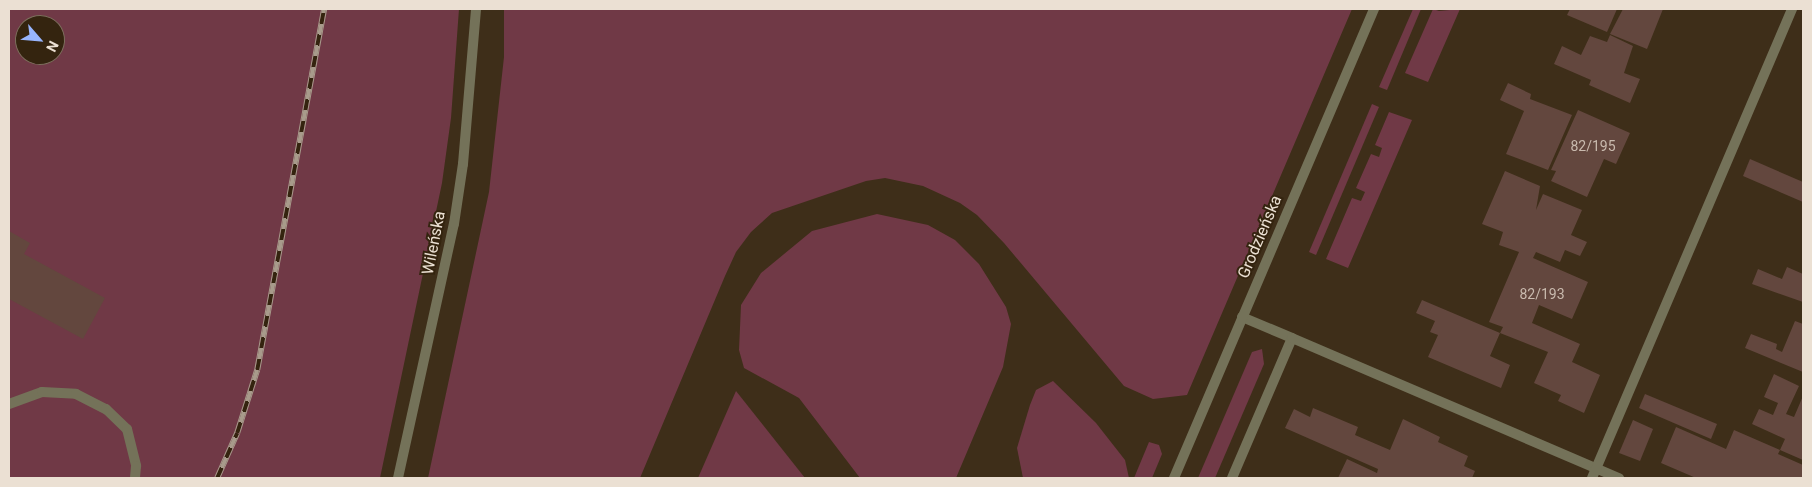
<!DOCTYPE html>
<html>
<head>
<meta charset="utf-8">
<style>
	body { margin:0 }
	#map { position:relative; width:1812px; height:487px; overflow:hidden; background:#3e2e19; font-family:Roboto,sans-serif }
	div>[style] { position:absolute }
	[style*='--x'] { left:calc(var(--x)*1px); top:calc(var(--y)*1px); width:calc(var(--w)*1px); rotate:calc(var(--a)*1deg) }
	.green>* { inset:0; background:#703946 }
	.building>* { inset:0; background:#63473e }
	.lane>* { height:10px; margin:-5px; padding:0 5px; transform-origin:5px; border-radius:5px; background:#747259 }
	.street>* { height:10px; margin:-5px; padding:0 5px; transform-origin:5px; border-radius:5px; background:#747259 }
	.rail>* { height:5.5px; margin-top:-2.75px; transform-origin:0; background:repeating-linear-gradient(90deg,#34240f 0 11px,#a89b8b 0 22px); box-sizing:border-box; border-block:1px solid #a89b8b }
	span { translate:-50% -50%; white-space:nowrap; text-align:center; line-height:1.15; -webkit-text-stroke:4px #34240f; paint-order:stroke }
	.number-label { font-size:14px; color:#c9baae }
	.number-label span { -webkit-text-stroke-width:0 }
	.street-label { font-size:16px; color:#ebe0d3 }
	.frame { position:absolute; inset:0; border:10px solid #ebe0d3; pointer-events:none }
	.north { position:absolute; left:15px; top:15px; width:50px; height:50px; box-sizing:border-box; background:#34240f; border:1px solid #7d6f5d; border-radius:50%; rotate:117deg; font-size:14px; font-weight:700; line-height:20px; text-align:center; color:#ebe0d3 }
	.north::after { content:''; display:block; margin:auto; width:18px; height:22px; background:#98b5fd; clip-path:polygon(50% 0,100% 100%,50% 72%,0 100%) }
</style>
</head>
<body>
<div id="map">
	<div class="green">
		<i style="clip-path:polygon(evenodd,9px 9px,459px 9px,451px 118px,442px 183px,380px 478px,9px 478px,9px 9px,25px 25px,55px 25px,55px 55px,25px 55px,25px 25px)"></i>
		<i style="clip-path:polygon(504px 9px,1352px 9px,1187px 395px,1153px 399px,1124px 386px,1004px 243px,977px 215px,960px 203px,923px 186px,885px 178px,866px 181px,772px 213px,751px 232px,736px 252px,725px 276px,640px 478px,428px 478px,489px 192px,504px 57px)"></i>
		<i style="clip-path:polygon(1413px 9px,1421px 9px,1387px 90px,1379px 87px)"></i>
		<i style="clip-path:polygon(1433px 9px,1439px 11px,1460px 9px,1428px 82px,1405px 73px)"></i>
		<i style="clip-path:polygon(1372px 104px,1379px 107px,1316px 255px,1309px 252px)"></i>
		<i style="clip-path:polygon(1389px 112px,1412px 120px,1348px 268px,1326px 259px,1352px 198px,1361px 201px,1365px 192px,1356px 188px,1371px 154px,1379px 157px,1382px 148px,1375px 145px)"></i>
		<i style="clip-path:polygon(877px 214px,928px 225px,955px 240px,979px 264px,1006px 307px,1011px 324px,1003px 367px,956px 478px,860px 478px,799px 398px,744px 368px,739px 350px,741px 305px,761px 273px,812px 231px)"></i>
		<i style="clip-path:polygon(1262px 349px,1264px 364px,1215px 478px,1198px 478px,1252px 352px)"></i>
		<i style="clip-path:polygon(1053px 381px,1096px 423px,1125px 460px,1129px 478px,1023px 478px,1017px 448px,1030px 405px,1036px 390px)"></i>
		<i style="clip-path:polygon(736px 391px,805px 478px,698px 478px)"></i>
		<i style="clip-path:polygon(1149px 442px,1159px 445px,1162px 454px,1152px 478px,1134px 478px)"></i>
	</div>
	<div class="building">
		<i style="clip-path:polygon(1570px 9px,1617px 9px,1607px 32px,1567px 15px)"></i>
		<i style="clip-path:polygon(1623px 9px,1663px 9px,1647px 49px,1610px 34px)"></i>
		<i style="clip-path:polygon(1610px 35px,1633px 46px,1624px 73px,1640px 79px,1630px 103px,1589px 85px,1591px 80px,1554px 64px,1562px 46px,1581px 55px,1590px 36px,1607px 42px)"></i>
		<i style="clip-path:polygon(1508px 83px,1531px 94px,1530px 99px,1572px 115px,1548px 170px,1506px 154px,1524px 111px,1500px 100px)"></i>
		<i style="clip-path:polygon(1578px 110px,1630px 133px,1616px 164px,1604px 159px,1587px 197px,1551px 181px,1556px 171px,1551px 170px)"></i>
		<i style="clip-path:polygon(1750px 159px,1803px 182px,1803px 202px,1743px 176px)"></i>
		<i style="clip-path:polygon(1505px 171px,1540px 186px,1536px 210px,1543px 194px,1582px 210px,1571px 235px,1587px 242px,1580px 256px,1565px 250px,1560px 262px,1536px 252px,1533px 258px,1588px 282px,1572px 319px,1539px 305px,1532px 323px,1580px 344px,1572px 362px,1600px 375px,1584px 413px,1558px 401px,1561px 395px,1534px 383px,1548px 352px,1500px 333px,1503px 327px,1489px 322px,1519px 252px,1499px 245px,1503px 232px,1482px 224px)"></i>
		<i style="clip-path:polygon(9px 231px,30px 243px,24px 254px,105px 298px,83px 339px,9px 299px)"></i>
		<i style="clip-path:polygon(1787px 267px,1803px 274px,1803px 302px,1752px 284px,1758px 269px,1782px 279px)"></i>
		<i style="clip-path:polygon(1422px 300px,1500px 333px,1490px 356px,1510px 365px,1501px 388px,1428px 357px,1438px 335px,1430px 332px,1435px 321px,1416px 313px)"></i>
		<i style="clip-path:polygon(1795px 321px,1803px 324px,1803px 372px,1745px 348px,1751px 334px,1777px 344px,1776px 349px,1782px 352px)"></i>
		<i style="clip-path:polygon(1774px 374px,1799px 386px,1786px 414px,1794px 417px,1803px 396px,1803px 460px,1780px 450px,1778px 454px,1803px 465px,1803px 478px,1696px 478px,1661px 463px,1676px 427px,1726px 449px,1734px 430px,1780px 450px,1785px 439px,1752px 424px,1759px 409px,1773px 415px,1778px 403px,1764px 397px)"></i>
		<i style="clip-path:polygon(1645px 394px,1717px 424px,1711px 439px,1639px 408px)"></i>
		<i style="clip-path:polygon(1313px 408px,1358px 427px,1355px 435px,1390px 450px,1403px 419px,1440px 437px,1438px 442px,1468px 456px,1464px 466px,1475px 471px,1472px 478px,1338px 478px,1347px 459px,1377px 473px,1378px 469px,1285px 428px,1294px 409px,1310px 417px)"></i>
		<i style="clip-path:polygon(1633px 420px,1653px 429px,1640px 461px,1619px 453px)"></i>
	</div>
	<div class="lane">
		<i style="--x:1242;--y:317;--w:54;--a:22.8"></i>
		<i style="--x:9;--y:404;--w:35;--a:-20"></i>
		<i style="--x:42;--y:392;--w:34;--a:3"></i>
		<i style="--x:76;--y:394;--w:34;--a:27"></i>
		<i style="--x:106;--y:409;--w:29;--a:44"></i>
		<i style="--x:127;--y:429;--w:38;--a:76"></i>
		<i style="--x:136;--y:466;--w:12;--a:95"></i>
	</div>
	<div class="street">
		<i style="--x:398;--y:478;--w:260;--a:-77.6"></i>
		<i style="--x:454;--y:224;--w:61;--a:-81.5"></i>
		<i style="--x:463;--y:164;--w:156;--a:-85.2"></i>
		<i style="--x:1174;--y:478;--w:510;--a:-66.9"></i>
		<i style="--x:1232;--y:478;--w:152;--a:-66.8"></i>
		<i style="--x:1292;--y:338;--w:356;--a:23.2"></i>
		<i style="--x:1592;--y:478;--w:510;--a:-66.9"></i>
	</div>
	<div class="rail">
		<i style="--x:217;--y:478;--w:49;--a:-66"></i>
		<i style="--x:237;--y:433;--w:66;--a:-72.4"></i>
		<i style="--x:257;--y:370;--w:367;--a:-79.5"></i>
	</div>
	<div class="number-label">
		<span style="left:1593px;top:146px">82/195</span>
		<span style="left:1542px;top:294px">82/193</span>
	</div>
	<div class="street-label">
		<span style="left:1260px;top:237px;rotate:-67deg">Grodzieńska</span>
		<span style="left:434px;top:243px;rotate:-79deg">Wileńska</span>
	</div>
	<div class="frame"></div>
	<div class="north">N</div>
</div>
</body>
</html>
